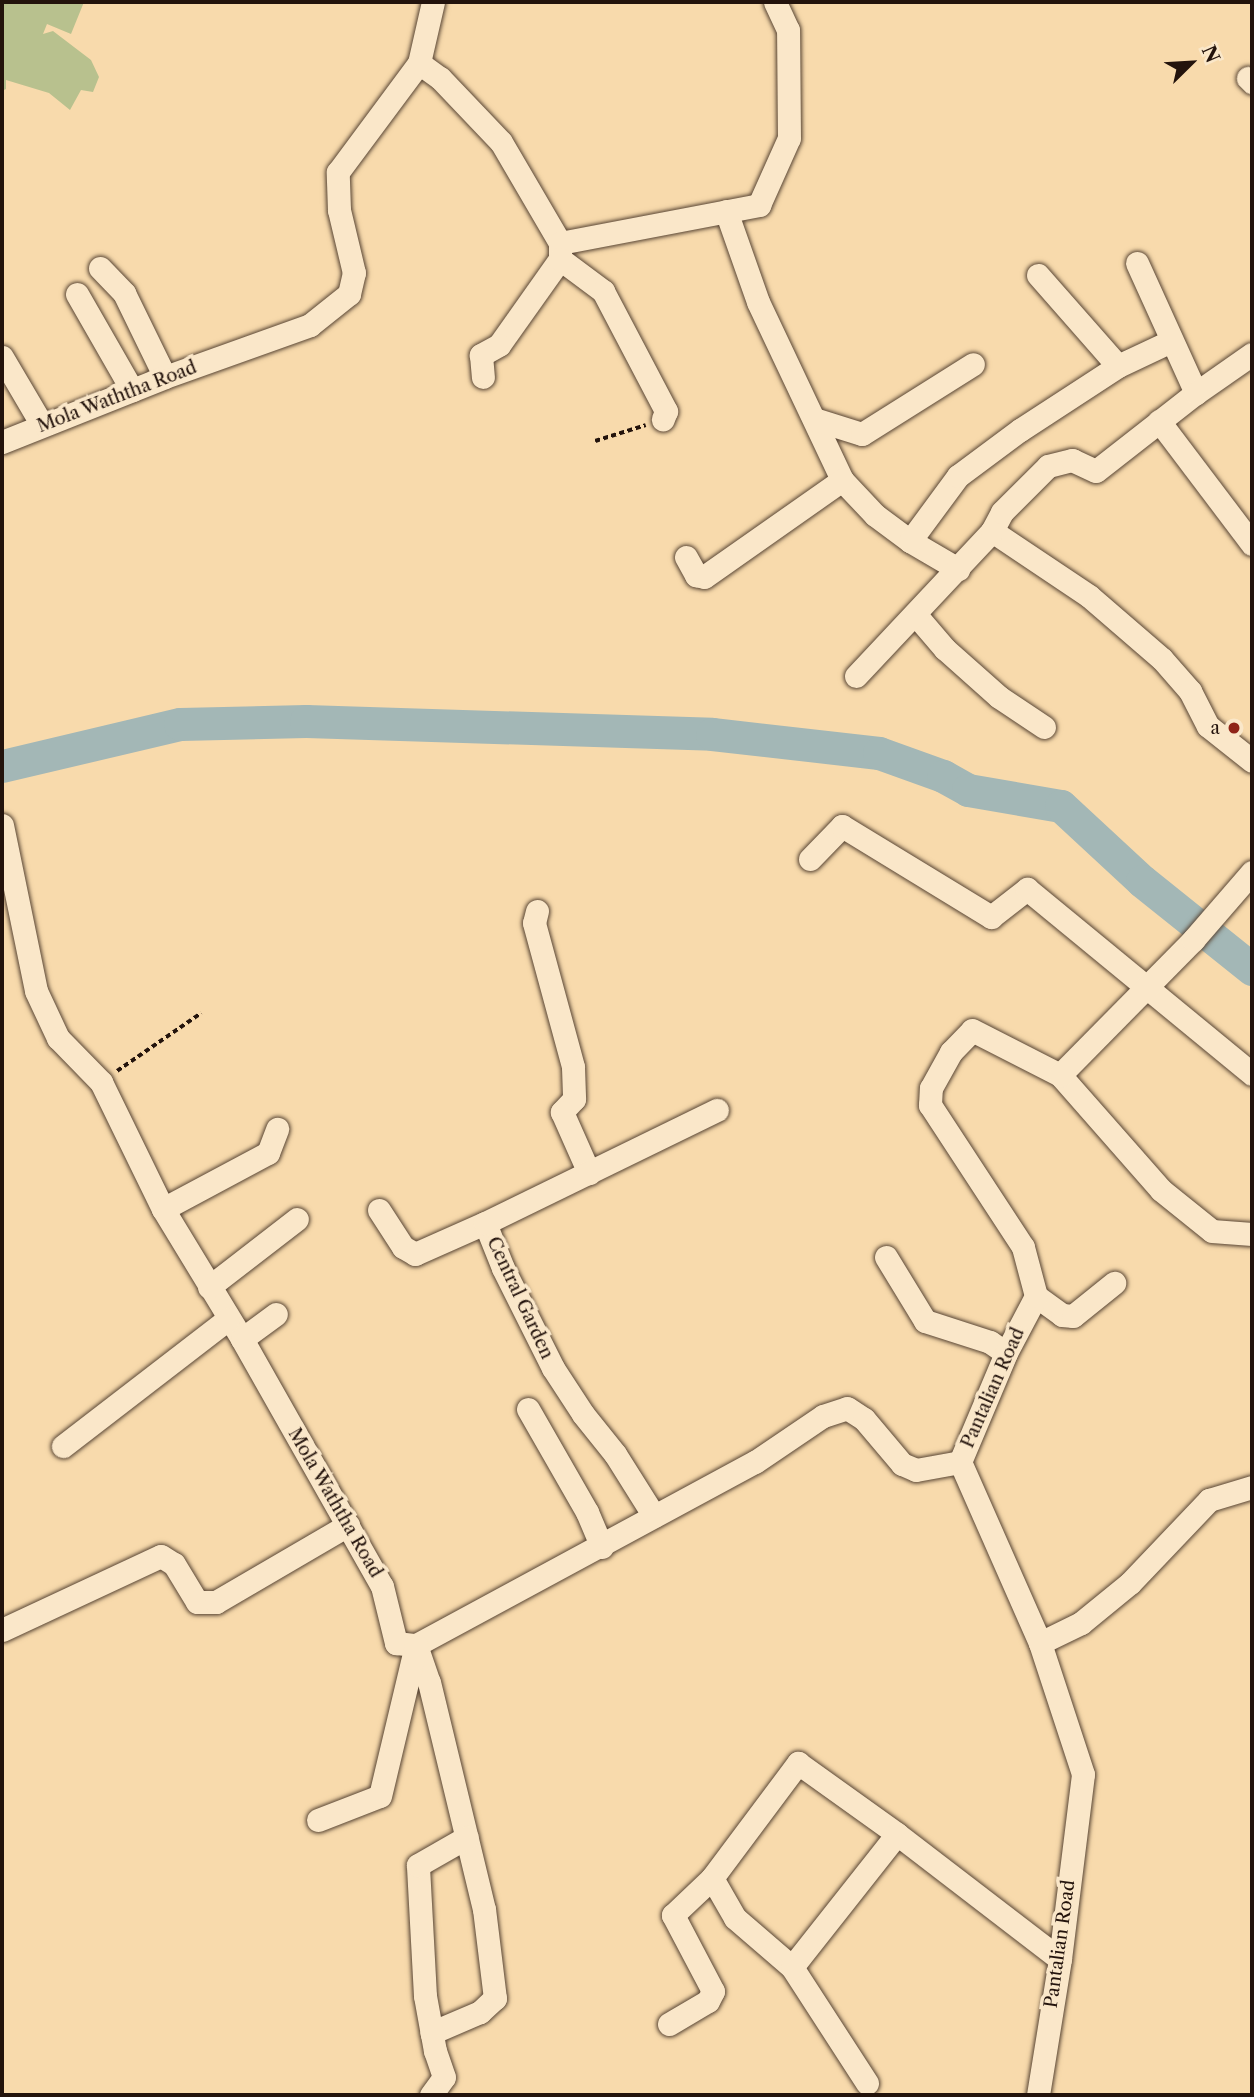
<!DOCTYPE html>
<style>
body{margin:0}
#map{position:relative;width:1254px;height:2097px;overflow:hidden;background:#f8daac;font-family:"Libre Caslon Text",serif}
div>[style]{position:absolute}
.green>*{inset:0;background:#b8c18e}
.river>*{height:33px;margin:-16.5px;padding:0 16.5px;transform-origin:16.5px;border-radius:16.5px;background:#a3b7b6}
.path>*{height:3.5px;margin-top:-1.75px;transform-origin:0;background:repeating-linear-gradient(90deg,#23130c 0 5px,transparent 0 8.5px)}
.roads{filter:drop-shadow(0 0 2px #584534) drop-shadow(0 0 2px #584534)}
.minor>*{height:23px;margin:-11.5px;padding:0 11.5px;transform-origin:11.5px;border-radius:11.5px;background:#fae7c9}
.dots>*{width:19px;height:19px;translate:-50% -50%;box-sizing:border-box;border:4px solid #fae7c9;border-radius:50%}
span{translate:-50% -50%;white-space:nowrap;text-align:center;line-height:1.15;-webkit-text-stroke:7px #fae7c9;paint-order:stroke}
.street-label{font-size:18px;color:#23130c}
.poi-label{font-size:18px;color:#23130c}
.right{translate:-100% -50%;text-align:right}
.frame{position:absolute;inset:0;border:4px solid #23130c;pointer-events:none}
.north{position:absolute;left:1156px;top:28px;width:70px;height:70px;-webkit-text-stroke:5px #fae7c9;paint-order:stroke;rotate:66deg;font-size:19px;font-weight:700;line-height:28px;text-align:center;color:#23130c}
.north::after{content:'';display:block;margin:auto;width:24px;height:32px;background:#23130c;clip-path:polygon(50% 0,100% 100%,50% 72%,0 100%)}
</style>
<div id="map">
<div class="green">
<div style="clip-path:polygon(2px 2px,84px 2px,71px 34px,47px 24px,43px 34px,53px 31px,91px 60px,99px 77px,93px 92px,81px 90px,70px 110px,49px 93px,6px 80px,6px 89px,2px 91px)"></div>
</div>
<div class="river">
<div style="left:2px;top:766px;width:183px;rotate:-13.3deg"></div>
<div style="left:180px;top:724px;width:126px;rotate:-1.4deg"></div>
<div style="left:306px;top:721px;width:406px;rotate:1.8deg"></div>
<div style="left:712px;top:734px;width:168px;rotate:6.5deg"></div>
<div style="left:879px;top:753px;width:68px;rotate:19.8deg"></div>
<div style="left:943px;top:776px;width:29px;rotate:29deg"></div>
<div style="left:968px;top:790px;width:94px;rotate:9.8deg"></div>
<div style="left:1061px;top:806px;width:110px;rotate:42.8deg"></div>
<div style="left:1142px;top:881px;width:141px;rotate:38.7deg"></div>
</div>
<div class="path">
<div style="left:595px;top:441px;width:53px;rotate:-17.4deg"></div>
<div style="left:117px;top:1071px;width:102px;rotate:-34.6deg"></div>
</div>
<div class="roads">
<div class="minor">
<div style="left:419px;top:63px;width:26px;rotate:36deg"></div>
<div style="left:440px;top:78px;width:88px;rotate:46.4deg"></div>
<div style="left:501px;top:142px;width:117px;rotate:59.7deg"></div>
<div style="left:560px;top:243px;width:16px;rotate:90deg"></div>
<div style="left:560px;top:259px;width:105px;rotate:125.3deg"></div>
<div style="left:499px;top:345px;width:21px;rotate:151deg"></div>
<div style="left:481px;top:355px;width:22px;rotate:85deg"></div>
<div style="left:1248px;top:78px;width:6px;rotate:45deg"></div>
<div style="left:726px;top:211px;width:96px;rotate:70.6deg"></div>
<div style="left:758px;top:302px;width:197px;rotate:64.7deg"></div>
<div style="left:842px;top:480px;width:48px;rotate:46.7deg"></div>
<div style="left:875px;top:515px;width:44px;rotate:36.6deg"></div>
<div style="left:910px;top:541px;width:56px;rotate:30.3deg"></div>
<div style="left:560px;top:243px;width:203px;rotate:-10.8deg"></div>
<div style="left:759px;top:205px;width:73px;rotate:-65.9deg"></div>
<div style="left:789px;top:138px;width:108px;rotate:-90.5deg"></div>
<div style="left:788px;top:30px;width:31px;rotate:-115deg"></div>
<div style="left:560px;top:259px;width:54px;rotate:36.7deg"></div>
<div style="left:603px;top:291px;width:136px;rotate:62.3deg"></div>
<div style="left:666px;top:411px;width:9px;rotate:111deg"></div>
<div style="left:1137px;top:263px;width:143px;rotate:65.6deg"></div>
<div style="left:100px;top:268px;width:35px;rotate:46deg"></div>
<div style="left:124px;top:293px;width:93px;rotate:64deg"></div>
<div style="left:1038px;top:275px;width:121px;rotate:48.7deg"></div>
<div style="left:77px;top:294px;width:111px;rotate:60.2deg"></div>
<div style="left:2px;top:357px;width:79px;rotate:59.5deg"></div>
<div style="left:814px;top:419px;width:50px;rotate:17.4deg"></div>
<div style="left:862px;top:434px;width:131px;rotate:-32.2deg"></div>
<div style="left:1159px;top:421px;width:154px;rotate:52.9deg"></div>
<div style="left:2px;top:442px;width:175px;rotate:-21.7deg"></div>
<div style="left:165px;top:377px;width:154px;rotate:-19.7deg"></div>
<div style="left:310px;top:325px;width:50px;rotate:-38.5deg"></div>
<div style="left:349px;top:294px;width:22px;rotate:-77deg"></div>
<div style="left:354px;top:273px;width:65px;rotate:-103.4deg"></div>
<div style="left:339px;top:210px;width:38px;rotate:-92deg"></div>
<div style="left:338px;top:172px;width:136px;rotate:-53.4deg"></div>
<div style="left:419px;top:63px;width:63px;rotate:-77.1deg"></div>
<div style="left:992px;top:531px;width:117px;rotate:33.8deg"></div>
<div style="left:1089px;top:596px;width:96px;rotate:40.8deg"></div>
<div style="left:1162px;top:659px;width:43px;rotate:48.8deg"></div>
<div style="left:1190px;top:691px;width:39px;rotate:63deg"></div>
<div style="left:1208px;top:726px;width:56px;rotate:38.5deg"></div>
<div style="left:910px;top:541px;width:81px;rotate:-53.6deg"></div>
<div style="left:958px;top:476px;width:77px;rotate:-36.6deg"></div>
<div style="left:1020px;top:430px;width:117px;rotate:-33.1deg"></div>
<div style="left:1118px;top:366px;width:59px;rotate:-25.3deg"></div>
<div style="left:686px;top:557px;width:21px;rotate:61deg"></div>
<div style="left:696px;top:575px;width:8px;rotate:14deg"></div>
<div style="left:704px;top:577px;width:169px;rotate:-35.1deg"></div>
<div style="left:915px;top:614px;width:46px;rotate:49.4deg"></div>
<div style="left:945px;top:649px;width:72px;rotate:41.6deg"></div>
<div style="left:999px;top:697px;width:54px;rotate:33.7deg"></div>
<div style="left:856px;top:676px;width:199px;rotate:-46.8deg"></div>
<div style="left:992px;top:531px;width:21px;rotate:-62deg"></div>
<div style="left:1002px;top:512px;width:65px;rotate:-45deg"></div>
<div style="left:1048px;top:466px;width:25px;rotate:-14deg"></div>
<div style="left:1072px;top:460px;width:26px;rotate:25deg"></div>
<div style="left:1096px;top:471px;width:127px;rotate:-38deg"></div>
<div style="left:1196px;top:393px;width:68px;rotate:-34.9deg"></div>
<div style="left:2px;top:825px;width:169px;rotate:78.4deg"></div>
<div style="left:36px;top:991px;width:52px;rotate:64.9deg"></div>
<div style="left:58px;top:1038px;width:62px;rotate:45.7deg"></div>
<div style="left:101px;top:1082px;width:141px;rotate:64deg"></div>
<div style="left:163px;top:1209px;width:152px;rotate:58.7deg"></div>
<div style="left:242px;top:1339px;width:284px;rotate:60.5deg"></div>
<div style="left:382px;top:1586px;width:59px;rotate:76.2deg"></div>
<div style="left:396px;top:1643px;width:20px;rotate:6deg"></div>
<div style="left:416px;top:1645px;width:385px;rotate:-28.4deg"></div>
<div style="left:755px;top:1462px;width:82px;rotate:-34.1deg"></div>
<div style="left:823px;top:1416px;width:25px;rotate:-18deg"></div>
<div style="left:847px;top:1408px;width:20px;rotate:33deg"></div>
<div style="left:864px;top:1419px;width:59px;rotate:49.8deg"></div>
<div style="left:902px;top:1464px;width:15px;rotate:23deg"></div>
<div style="left:916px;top:1470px;width:45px;rotate:-10.3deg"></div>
<div style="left:810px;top:859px;width:46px;rotate:-45.9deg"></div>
<div style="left:842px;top:826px;width:175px;rotate:31.4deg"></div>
<div style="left:991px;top:917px;width:46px;rotate:-37.9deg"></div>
<div style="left:1027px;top:889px;width:291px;rotate:39.4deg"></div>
<div style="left:537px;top:911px;width:12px;rotate:104deg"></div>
<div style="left:534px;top:923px;width:149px;rotate:74.8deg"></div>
<div style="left:573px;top:1067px;width:32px;rotate:88deg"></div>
<div style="left:574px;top:1099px;width:18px;rotate:133deg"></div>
<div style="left:562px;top:1112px;width:67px;rotate:66.1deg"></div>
<div style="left:1060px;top:1075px;width:153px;rotate:48.7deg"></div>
<div style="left:1161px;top:1190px;width:65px;rotate:38.8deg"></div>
<div style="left:1212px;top:1231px;width:40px;rotate:4.3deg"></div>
<div style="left:163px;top:1209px;width:119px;rotate:-28.1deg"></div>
<div style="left:268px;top:1153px;width:26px;rotate:-69deg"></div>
<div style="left:379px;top:1210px;width:44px;rotate:57deg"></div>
<div style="left:403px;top:1247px;width:14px;rotate:30deg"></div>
<div style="left:415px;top:1254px;width:77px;rotate:-23.9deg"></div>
<div style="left:886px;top:1257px;width:75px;rotate:58.6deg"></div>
<div style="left:925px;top:1321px;width:68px;rotate:17.9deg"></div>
<div style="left:990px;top:1342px;width:19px;rotate:35deg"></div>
<div style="left:209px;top:1287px;width:111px;rotate:-37.7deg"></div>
<div style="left:1036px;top:1296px;width:32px;rotate:36deg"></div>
<div style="left:1062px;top:1315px;width:11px;rotate:5deg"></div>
<div style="left:1073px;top:1316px;width:53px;rotate:-38.8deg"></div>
<div style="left:242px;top:1339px;width:42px;rotate:-36.3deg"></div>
<div style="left:528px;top:1409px;width:119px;rotate:60.2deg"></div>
<div style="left:587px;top:1512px;width:38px;rotate:67deg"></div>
<div style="left:63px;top:1446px;width:208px;rotate:-37.6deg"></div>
<div style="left:654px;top:1516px;width:73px;rotate:-122.2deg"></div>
<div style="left:615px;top:1454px;width:51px;rotate:-128.7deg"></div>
<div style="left:583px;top:1414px;width:55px;rotate:-123.1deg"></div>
<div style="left:553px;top:1368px;width:112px;rotate:-116.6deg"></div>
<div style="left:503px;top:1268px;width:48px;rotate:-111.8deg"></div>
<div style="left:485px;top:1223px;width:258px;rotate:-26deg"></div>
<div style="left:2px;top:1630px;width:175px;rotate:-25deg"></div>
<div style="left:161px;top:1556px;width:15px;rotate:32deg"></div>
<div style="left:174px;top:1564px;width:44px;rotate:58.8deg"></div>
<div style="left:197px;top:1602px;width:19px"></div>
<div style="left:216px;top:1602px;width:153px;rotate:-30.3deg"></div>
<div style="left:1040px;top:1643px;width:46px;rotate:-26deg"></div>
<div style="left:1081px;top:1623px;width:63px;rotate:-39.2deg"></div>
<div style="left:1130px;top:1583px;width:115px;rotate:-46.4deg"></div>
<div style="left:1209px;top:1500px;width:45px;rotate:-16.8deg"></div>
<div style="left:416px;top:1645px;width:39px;rotate:71deg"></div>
<div style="left:429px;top:1682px;width:234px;rotate:76.4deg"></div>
<div style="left:484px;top:1909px;width:90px;rotate:83deg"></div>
<div style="left:495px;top:1998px;width:21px;rotate:137deg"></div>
<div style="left:480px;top:2012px;width:53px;rotate:156.8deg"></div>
<div style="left:318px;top:1820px;width:66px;rotate:-21.2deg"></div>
<div style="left:380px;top:1796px;width:155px;rotate:-76.6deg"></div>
<div style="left:712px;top:1878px;width:46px;rotate:60.1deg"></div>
<div style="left:735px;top:1918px;width:75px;rotate:40.7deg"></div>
<div style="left:669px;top:2024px;width:45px;rotate:-30.5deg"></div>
<div style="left:708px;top:2001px;width:11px;rotate:-63deg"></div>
<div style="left:713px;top:1991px;width:86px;rotate:-117.8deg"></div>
<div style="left:673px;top:1915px;width:54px;rotate:-43.5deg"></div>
<div style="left:712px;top:1878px;width:144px;rotate:-53.2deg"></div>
<div style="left:798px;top:1763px;width:122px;rotate:35.6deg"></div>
<div style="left:897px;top:1834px;width:205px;rotate:37.5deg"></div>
<div style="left:867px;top:2083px;width:138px;rotate:-122.9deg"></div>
<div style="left:792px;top:1967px;width:169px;rotate:-51.7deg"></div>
<div style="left:431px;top:2095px;width:22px;rotate:-54deg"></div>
<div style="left:444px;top:2077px;width:28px;rotate:-109deg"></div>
<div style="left:435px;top:2051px;width:56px;rotate:-100.3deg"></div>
<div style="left:425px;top:1996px;width:131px;rotate:-93.1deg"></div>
<div style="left:418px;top:1865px;width:56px;rotate:-29.7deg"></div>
<div style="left:1038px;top:2095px;width:138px;rotate:-80.8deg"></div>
<div style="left:1060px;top:1959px;width:186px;rotate:-82.9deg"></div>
<div style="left:1083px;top:1774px;width:138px;rotate:-108.2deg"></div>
<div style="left:1040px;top:1643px;width:198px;rotate:-113.8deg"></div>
<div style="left:960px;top:1462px;width:118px;rotate:-67.1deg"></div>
<div style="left:1006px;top:1353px;width:64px;rotate:-62.2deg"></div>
<div style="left:1036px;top:1296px;width:51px;rotate:-104.9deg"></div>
<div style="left:1023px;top:1247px;width:170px;rotate:-123.2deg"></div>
<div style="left:930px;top:1105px;width:17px;rotate:-87deg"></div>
<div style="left:931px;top:1088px;width:41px;rotate:-60.9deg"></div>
<div style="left:951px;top:1052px;width:30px;rotate:-46deg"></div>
<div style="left:972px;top:1030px;width:99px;rotate:27.1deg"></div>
<div style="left:1060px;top:1075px;width:190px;rotate:-45.4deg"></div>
<div style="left:1193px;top:940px;width:90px;rotate:-49.1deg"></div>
</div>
</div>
<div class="dots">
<div style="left:1234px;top:728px;background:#8f2418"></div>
</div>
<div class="street-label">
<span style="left:117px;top:397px;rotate:-21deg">Mola Waththa Road</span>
<span style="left:520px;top:1298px;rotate:65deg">Central Garden</span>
<span style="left:993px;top:1388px;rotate:-66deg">Pantalian Road</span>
<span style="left:335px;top:1503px;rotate:60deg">Mola Waththa Road</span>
<span style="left:1060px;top:1944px;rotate:-82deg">Pantalian Road</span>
</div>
<div class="poi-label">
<span class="right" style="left:1220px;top:728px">a</span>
</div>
<div class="frame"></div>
<div class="north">N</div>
</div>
